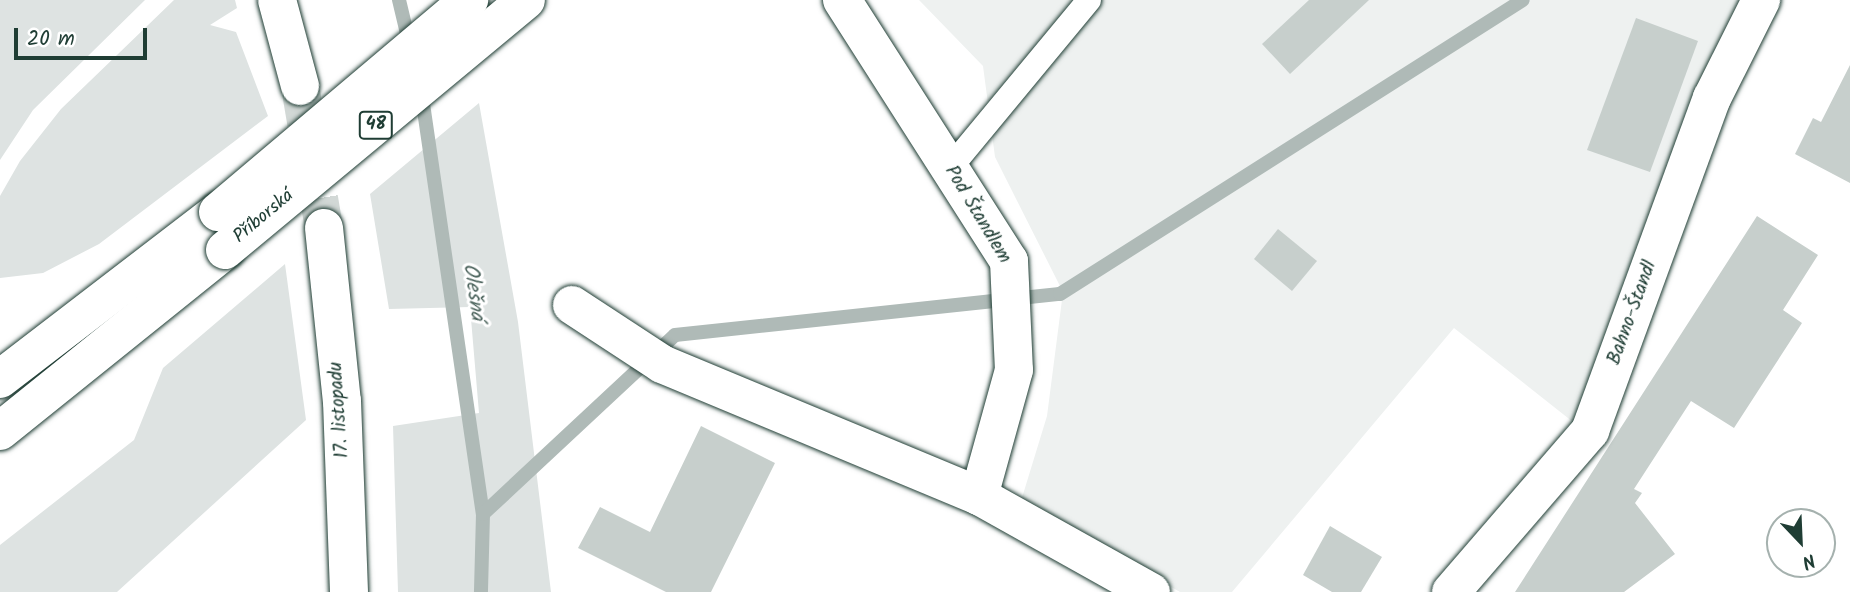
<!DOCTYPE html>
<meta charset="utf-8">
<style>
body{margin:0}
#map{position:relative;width:1850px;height:592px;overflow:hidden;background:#fff;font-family:Kalam,sans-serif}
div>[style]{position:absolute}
.built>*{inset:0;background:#eef1f0}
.green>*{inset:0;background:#dee3e2}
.stream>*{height:14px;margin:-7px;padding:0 7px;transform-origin:7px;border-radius:7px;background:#afbab7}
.building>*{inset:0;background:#c7cfcc}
.secondary-tunnel>*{height:38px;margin-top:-19px;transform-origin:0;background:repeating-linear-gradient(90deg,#d2d8d6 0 38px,transparent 0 57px)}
.roads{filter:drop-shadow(0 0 2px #1f3d34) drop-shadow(0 0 2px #1f3d34)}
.lane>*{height:24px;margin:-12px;padding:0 12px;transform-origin:12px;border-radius:12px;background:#fff}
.street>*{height:38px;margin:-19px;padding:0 19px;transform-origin:19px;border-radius:19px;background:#fff}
.secondary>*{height:38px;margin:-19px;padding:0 19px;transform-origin:19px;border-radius:19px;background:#fff}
.primary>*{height:38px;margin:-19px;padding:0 19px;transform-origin:19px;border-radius:19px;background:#fff}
.bridges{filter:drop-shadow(0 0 2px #1f3d34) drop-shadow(0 0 2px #1f3d34)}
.primary-bridge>*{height:38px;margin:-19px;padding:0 19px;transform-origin:19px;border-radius:19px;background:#fff}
span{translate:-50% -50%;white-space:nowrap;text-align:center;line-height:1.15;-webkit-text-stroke:6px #fff;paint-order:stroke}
.shield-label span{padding:2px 5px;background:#fff;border:2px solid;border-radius:5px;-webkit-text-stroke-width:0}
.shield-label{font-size:18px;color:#1f3d34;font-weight:700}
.street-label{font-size:19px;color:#1f3d34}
.water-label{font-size:21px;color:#4a625b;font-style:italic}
.north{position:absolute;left:1766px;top:508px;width:70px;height:70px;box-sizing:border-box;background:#fff;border:2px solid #a5b1ae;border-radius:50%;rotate:157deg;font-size:19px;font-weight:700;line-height:28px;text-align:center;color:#1f3d34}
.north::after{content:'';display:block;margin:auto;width:24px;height:32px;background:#1f3d34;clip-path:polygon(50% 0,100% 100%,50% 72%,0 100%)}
.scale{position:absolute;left:14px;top:28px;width:133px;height:32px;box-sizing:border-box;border:4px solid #1f3d34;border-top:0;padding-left:9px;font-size:21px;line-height:24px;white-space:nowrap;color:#1f3d34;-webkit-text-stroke:5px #fff;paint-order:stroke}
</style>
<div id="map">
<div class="built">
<div style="clip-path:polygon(919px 0,1741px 0,1573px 422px,1454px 328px,1232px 592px,1180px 592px,1021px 501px,1047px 416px,1063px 292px,995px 157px,983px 66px)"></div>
</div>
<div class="green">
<div style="clip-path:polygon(0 0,145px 0,33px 110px,0 160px)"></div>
<div style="clip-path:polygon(174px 0,235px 0,237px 8px,210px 25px,236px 32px,268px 116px,99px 244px,43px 273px,0 278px,0 196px,20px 161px,61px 109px)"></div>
<div style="clip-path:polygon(479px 103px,518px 322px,551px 592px,398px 592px,393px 426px,479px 413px,470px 307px,389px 309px,370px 194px)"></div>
<div style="clip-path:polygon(285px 264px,306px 420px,117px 592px,0 592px,0 545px,134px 440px,163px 368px)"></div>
</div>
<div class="stream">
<div style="left:399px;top:0;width:47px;rotate:76.6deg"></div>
<div style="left:421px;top:90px;width:429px;rotate:81.7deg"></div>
<div style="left:483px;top:514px;width:78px;rotate:91.5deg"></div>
<div style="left:483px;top:514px;width:262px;rotate:-43deg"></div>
<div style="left:675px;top:335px;width:387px;rotate:-6.1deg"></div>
<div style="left:1060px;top:294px;width:548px;rotate:-32.42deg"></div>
</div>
<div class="building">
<div style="clip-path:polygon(1309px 0,1369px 0,1290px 74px,1262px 44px)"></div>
<div style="clip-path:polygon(1636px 18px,1698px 41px,1650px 172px,1587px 150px)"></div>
<div style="clip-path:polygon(1850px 65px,1850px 183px,1795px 154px,1813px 118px,1821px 122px)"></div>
<div style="clip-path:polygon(1757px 216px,1818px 255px,1783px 310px,1802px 323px,1734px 428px,1691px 401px,1634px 489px,1642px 493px,1635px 503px,1675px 554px,1624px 592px,1515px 592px)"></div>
<div style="clip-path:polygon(1278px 229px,1317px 261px,1292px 291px,1254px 259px)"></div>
<div style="clip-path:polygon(701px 426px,775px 463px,711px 592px,666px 592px,578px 548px,600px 507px,650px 532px)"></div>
<div style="clip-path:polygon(1330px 526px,1382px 557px,1361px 592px,1332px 592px,1303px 575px)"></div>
</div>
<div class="secondary-tunnel">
<div style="left:300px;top:86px;width:144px;rotate:80.4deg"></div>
</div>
<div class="roads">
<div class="lane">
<div style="left:950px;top:168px;width:218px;rotate:-50.4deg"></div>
</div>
<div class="street">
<div style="left:842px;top:0;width:310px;rotate:57.4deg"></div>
<div style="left:1009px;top:261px;width:109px;rotate:87.4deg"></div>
<div style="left:1014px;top:370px;width:131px;rotate:105.5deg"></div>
<div style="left:572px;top:305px;width:108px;rotate:33.2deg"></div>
<div style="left:662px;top:364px;width:343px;rotate:22.6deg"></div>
<div style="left:979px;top:496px;width:197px;rotate:29.2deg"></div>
<div style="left:1451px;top:592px;width:213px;rotate:-49.2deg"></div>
<div style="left:1590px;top:431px;width:355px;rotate:-69.9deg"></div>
<div style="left:1712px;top:98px;width:110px;rotate:-63.4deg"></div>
</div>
<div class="secondary">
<div style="left:277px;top:0;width:89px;rotate:75deg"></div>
<div style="left:324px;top:228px;width:174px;rotate:84.1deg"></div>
<div style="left:342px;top:401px;width:191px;rotate:87.9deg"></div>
</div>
<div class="primary">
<div style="left:0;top:379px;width:275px;rotate:-37.5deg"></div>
<div style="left:0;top:431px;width:289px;rotate:-38.8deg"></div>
</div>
</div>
<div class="bridges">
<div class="primary-bridge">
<div style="left:218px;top:212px;width:329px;rotate:-40.2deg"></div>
<div style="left:225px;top:250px;width:391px;rotate:-39.7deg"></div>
</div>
</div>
<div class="shield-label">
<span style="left:376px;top:125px">48</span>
</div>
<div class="street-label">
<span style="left:977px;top:215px;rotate:59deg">Pod Štandlem</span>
<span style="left:264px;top:217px;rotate:-40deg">Příborská</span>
<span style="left:1633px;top:313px;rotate:-70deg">Bahno-Štandl</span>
<span style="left:340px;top:410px;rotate:-94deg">17. listopadu</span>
</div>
<div class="water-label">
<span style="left:473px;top:292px;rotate:82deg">Olešná</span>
</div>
<div class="north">N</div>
<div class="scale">20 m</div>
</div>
